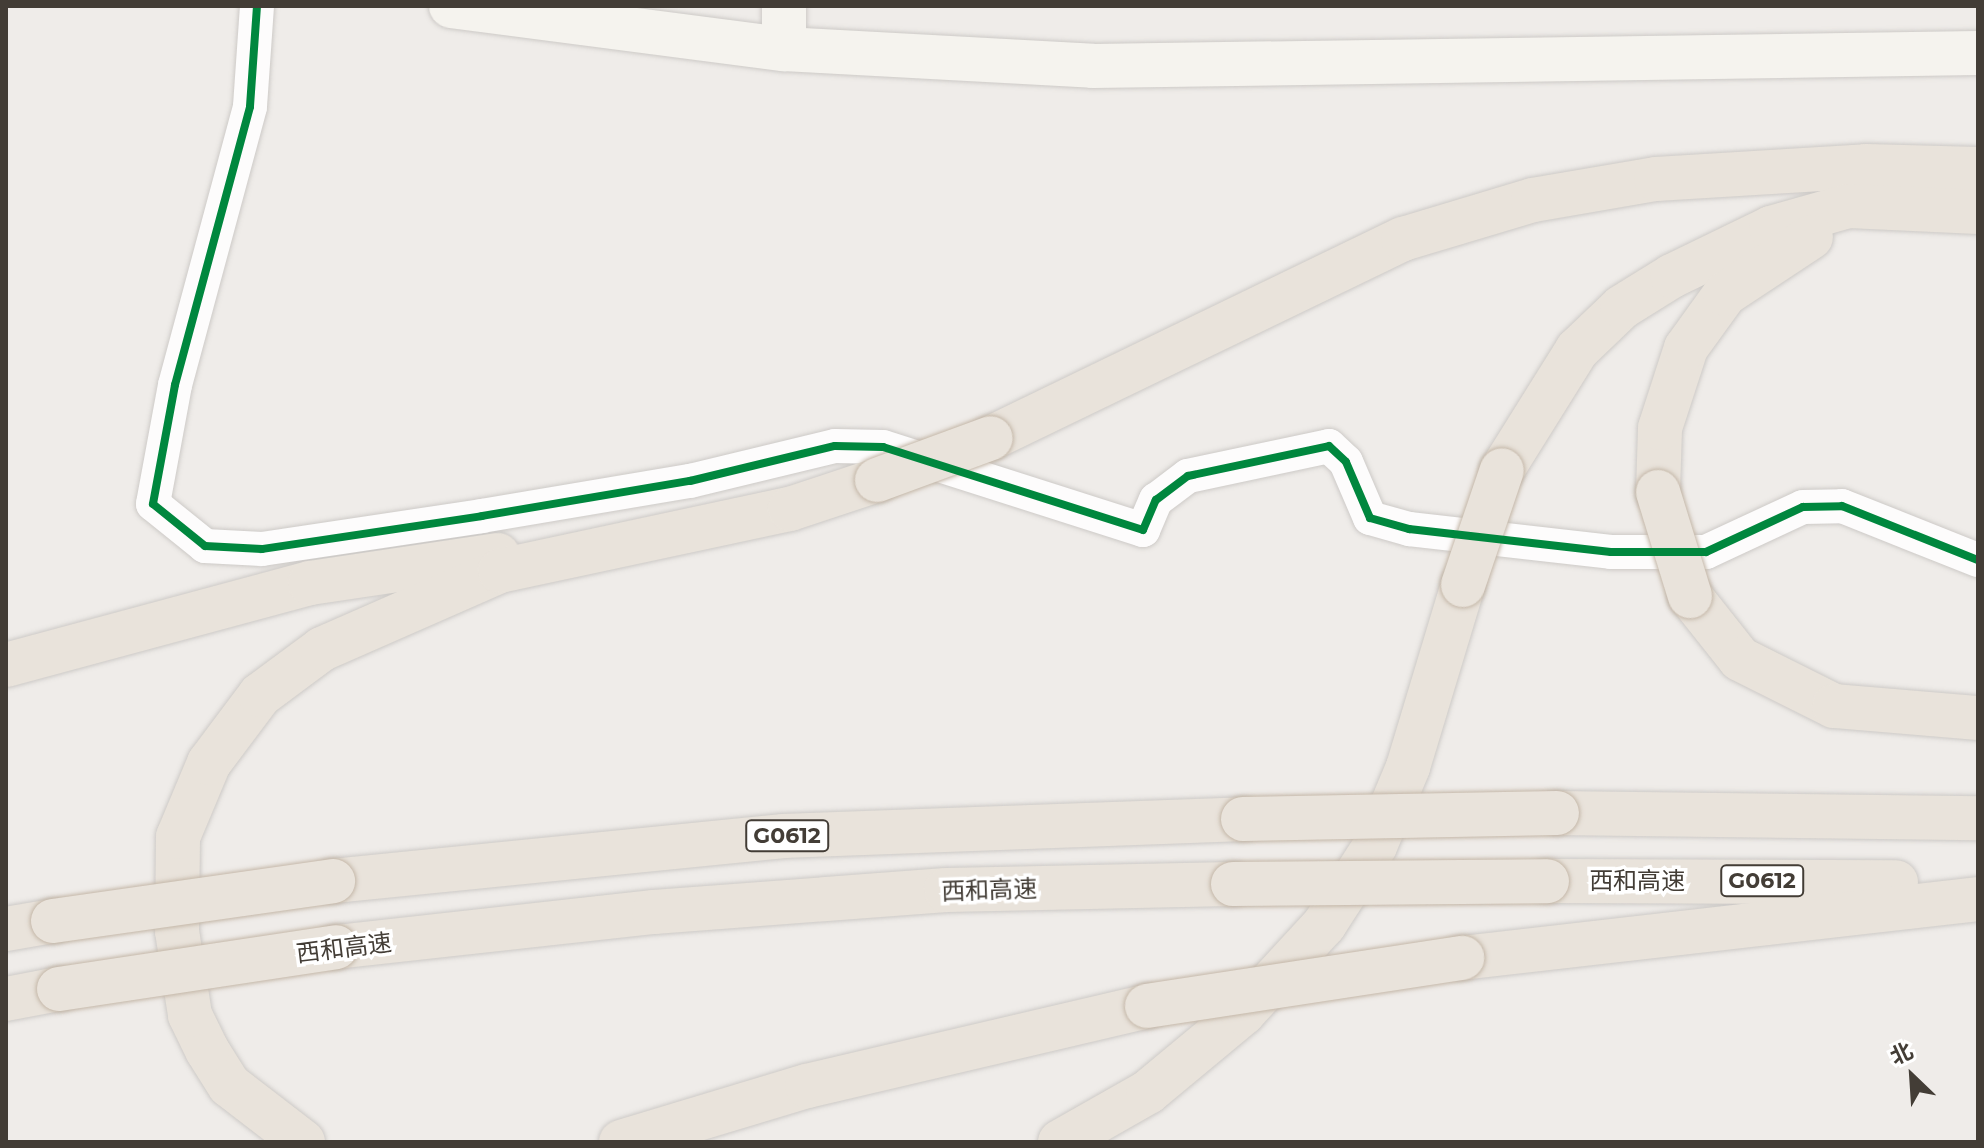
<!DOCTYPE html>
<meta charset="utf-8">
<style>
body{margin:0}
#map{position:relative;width:1984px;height:1148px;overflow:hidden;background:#efece9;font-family:Montserrat,"Noto Sans SC",sans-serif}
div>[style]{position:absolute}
.roads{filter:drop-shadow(0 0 2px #cdcac7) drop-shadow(0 0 2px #cdcac7)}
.street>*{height:34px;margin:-17px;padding:0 17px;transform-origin:17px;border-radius:17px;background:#fdfcfc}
.secondary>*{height:44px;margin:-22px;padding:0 22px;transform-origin:22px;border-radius:22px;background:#f5f3ee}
.highway>*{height:44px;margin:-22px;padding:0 22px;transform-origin:22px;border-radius:22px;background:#e9e3db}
.bridges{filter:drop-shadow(0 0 2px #c4b7a8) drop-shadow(0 0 2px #c4b7a8)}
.highway-bridge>*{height:44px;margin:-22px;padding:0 22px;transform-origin:22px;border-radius:22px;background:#e9e3db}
.cycleway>*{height:8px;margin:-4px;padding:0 4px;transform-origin:4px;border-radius:4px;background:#00873e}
span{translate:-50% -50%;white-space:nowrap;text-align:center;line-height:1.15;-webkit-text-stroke:7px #fff;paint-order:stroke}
.shield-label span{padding:2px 6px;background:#fff;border:2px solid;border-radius:6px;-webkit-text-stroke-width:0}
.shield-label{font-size:22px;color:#433d36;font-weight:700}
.street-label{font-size:24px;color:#433d36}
.frame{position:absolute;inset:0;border:8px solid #433d36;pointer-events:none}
.north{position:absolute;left:1872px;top:1036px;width:80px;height:80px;-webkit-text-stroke:6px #fff;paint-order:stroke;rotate:335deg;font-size:22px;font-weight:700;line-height:32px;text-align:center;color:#433d36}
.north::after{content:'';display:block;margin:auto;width:28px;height:36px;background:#433d36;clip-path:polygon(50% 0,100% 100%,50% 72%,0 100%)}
</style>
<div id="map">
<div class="roads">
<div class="street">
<div style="left:257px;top:6px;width:101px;rotate:94deg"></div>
<div style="left:250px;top:107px;width:288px;rotate:105.1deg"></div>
<div style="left:175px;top:385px;width:121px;rotate:100.5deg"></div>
<div style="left:153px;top:504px;width:67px;rotate:38.9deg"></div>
<div style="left:205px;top:546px;width:57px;rotate:3deg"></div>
<div style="left:262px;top:549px;width:222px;rotate:-8.5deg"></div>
<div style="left:482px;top:516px;width:211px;rotate:-9.6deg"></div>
<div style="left:690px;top:481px;width:149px;rotate:-13.6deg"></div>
<div style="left:835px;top:446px;width:48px;rotate:1.2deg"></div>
<div style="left:883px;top:447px;width:273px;rotate:17.7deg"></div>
<div style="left:1143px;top:530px;width:33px;rotate:-67deg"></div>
<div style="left:1156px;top:500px;width:40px;rotate:-37deg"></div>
<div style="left:1188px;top:476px;width:144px;rotate:-12deg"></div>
<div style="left:1329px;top:446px;width:23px;rotate:43deg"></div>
<div style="left:1346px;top:462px;width:61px;rotate:66.8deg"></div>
<div style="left:1370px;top:518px;width:41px;rotate:15.8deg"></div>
<div style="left:1409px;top:529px;width:203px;rotate:6.5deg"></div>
<div style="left:1611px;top:552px;width:95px"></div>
<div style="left:1706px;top:552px;width:107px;rotate:-24.9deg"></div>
<div style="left:1803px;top:507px;width:39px;rotate:-1deg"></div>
<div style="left:1842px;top:506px;width:146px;rotate:21.7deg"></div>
</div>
<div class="secondary">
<div style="left:451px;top:6px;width:336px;rotate:7.4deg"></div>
<div style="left:784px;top:49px;width:309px;rotate:3.1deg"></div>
<div style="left:1093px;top:66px;width:885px;rotate:-0.84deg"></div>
<div style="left:784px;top:49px;width:43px;rotate:-90deg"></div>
</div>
<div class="highway">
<div style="left:991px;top:438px;width:458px;rotate:-25.8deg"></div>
<div style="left:1403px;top:239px;width:136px;rotate:-16.7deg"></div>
<div style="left:1533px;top:200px;width:125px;rotate:-9.7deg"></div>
<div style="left:1656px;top:179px;width:210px;rotate:-3.5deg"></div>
<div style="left:1866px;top:166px;width:112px;rotate:1.5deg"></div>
<div style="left:1502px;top:470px;width:142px;rotate:-58deg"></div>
<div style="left:1577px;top:350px;width:62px;rotate:-43.7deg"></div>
<div style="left:1622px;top:307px;width:59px;rotate:-31.8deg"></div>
<div style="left:1672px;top:276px;width:110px;rotate:-25.9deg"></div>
<div style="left:1771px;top:228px;width:81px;rotate:-15.8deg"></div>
<div style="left:1849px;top:206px;width:129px;rotate:2.7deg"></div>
<div style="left:1658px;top:492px;width:64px;rotate:-88.2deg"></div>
<div style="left:1660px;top:428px;width:84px;rotate:-72deg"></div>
<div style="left:1686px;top:348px;width:67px;rotate:-54.2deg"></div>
<div style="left:1725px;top:294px;width:103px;rotate:-33.5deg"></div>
<div style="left:1690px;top:596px;width:80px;rotate:51.6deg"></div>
<div style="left:1740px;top:659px;width:105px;rotate:26.6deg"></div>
<div style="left:1834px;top:706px;width:144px;rotate:4.8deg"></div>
<div style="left:6px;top:665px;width:315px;rotate:-15.1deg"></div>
<div style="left:310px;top:583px;width:190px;rotate:-8.5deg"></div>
<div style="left:1557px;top:813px;width:421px;rotate:0.7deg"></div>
<div style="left:333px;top:881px;width:453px;rotate:-5.7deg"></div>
<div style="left:784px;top:836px;width:459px;rotate:-2.1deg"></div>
<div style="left:1547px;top:881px;width:349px;rotate:0.2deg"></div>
<div style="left:6px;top:929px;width:48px;rotate:-9.7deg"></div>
<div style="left:336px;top:947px;width:320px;rotate:-6.3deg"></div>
<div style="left:654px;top:912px;width:293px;rotate:-4.3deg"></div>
<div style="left:946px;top:890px;width:287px;rotate:-1.2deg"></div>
<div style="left:1462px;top:958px;width:519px;rotate:-6.52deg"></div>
<div style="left:6px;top:999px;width:54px;rotate:-10.7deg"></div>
<div style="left:303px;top:1142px;width:93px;rotate:-142.4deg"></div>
<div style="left:229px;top:1085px;width:41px;rotate:-122.2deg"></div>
<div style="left:207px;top:1050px;width:39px;rotate:-116deg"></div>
<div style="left:190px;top:1015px;width:85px;rotate:-98.8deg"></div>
<div style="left:177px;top:931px;width:94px;rotate:-89.4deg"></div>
<div style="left:178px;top:837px;width:80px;rotate:-67.3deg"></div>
<div style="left:209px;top:763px;width:85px;rotate:-53.1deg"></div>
<div style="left:260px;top:695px;width:77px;rotate:-36.6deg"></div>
<div style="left:322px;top:649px;width:194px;rotate:-23.7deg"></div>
<div style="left:500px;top:571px;width:297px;rotate:-12.1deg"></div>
<div style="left:790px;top:509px;width:92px;rotate:-18.4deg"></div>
<div style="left:621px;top:1142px;width:194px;rotate:-16.8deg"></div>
<div style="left:807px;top:1086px;width:349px;rotate:-13.2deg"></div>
<div style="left:1060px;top:1142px;width:101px;rotate:-29.6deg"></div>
<div style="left:1148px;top:1092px;width:124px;rotate:-39.7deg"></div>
<div style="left:1243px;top:1013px;width:120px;rotate:-47.4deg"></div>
<div style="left:1324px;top:925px;width:94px;rotate:-57.2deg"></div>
<div style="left:1375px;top:846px;width:86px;rotate:-67.3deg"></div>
<div style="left:1408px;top:767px;width:190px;rotate:-73.2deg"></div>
</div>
</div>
<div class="bridges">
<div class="highway-bridge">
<div style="left:877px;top:480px;width:121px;rotate:-20.2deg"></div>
<div style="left:1658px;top:492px;width:109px;rotate:72.9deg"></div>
<div style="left:1463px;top:585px;width:121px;rotate:-71.3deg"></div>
<div style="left:1243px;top:819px;width:314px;rotate:-1.1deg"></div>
<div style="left:1233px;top:884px;width:314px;rotate:-0.5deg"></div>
<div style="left:53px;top:921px;width:283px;rotate:-8.1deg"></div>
<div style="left:59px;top:989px;width:280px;rotate:-8.6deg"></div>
<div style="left:1147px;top:1006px;width:319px;rotate:-8.7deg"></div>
</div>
</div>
<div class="cycleway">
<div style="left:257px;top:6px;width:101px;rotate:94deg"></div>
<div style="left:250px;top:107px;width:288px;rotate:105.1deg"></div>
<div style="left:175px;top:385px;width:121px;rotate:100.5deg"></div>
<div style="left:153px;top:504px;width:67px;rotate:38.9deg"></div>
<div style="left:205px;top:546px;width:57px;rotate:3deg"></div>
<div style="left:262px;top:549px;width:222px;rotate:-8.5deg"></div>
<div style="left:482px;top:516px;width:211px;rotate:-9.6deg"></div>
<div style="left:690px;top:481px;width:149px;rotate:-13.6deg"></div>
<div style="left:835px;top:446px;width:48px;rotate:1.2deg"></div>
<div style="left:883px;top:447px;width:273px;rotate:17.7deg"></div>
<div style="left:1143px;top:530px;width:33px;rotate:-67deg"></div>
<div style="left:1156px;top:500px;width:40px;rotate:-37deg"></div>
<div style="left:1188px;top:476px;width:144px;rotate:-12deg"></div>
<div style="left:1329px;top:446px;width:23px;rotate:43deg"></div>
<div style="left:1346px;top:462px;width:61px;rotate:66.8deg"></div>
<div style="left:1370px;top:518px;width:41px;rotate:15.8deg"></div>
<div style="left:1409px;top:529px;width:203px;rotate:6.5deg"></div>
<div style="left:1611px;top:552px;width:95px"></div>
<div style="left:1706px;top:552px;width:107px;rotate:-24.9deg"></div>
<div style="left:1803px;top:507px;width:39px;rotate:-1deg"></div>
<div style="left:1842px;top:506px;width:146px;rotate:21.7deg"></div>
</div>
<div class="shield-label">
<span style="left:787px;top:836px">G0612</span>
<span style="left:1762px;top:881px">G0612</span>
</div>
<div class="street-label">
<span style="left:1637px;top:881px">西和高速</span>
<span style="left:989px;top:890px;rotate:-2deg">西和高速</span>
<span style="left:344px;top:948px;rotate:-7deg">西和高速</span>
</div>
<div class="frame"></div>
<div class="north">北</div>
</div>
